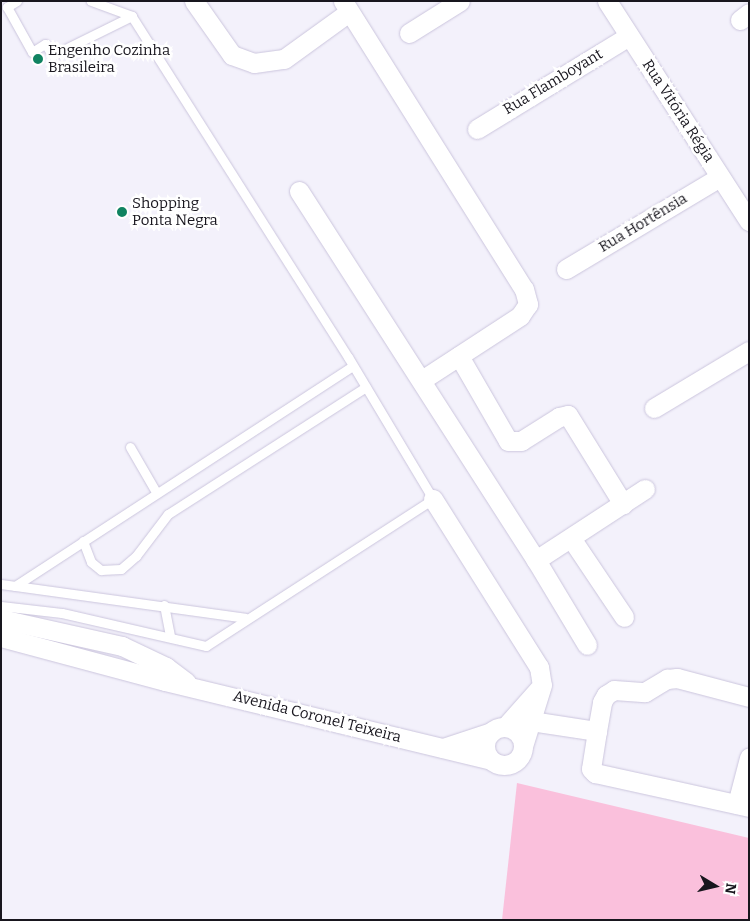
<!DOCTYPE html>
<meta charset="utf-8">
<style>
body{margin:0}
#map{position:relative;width:750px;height:921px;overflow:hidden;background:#f3f1fb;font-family:Bitter,serif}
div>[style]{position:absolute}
.green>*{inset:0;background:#fac0dc}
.roads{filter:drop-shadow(0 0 1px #cbc5dd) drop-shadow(0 0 1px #cbc5dd)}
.lane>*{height:9px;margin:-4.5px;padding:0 4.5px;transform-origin:4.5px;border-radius:4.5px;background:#fff}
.street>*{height:19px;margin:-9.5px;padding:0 9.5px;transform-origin:9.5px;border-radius:9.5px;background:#fff}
.street>.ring{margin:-9.5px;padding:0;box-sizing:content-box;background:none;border:19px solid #fff;border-radius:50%}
.dots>*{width:14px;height:14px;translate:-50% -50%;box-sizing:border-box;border:2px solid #fff;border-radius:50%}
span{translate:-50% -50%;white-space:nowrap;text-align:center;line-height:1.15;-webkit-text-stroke:5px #fff;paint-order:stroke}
.poi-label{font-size:15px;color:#18161e}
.left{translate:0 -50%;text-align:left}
.street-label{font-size:15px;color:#18161e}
.frame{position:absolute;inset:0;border:2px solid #18161e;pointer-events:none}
.north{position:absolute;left:690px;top:861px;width:50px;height:50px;-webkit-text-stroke:4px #fff;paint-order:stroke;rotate:99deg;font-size:14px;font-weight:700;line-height:20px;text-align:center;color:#18161e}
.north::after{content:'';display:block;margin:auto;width:18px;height:22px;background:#18161e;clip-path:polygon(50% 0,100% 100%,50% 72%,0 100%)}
</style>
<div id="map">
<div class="green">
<div style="clip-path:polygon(517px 783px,749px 838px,749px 920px,502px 920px)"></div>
</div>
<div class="roads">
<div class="lane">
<div style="left:17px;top:1px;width:12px;rotate:149deg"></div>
<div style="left:7px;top:7px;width:51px;rotate:60.9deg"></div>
<div style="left:32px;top:52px;width:15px;rotate:-32deg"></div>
<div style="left:45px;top:44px;width:14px;rotate:54deg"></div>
<div style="left:53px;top:55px;width:88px;rotate:-26.3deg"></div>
<div style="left:130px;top:447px;width:52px;rotate:60deg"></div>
<div style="left:83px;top:541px;width:22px;rotate:69deg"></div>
<div style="left:91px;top:562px;width:13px;rotate:39deg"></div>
<div style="left:101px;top:570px;width:20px;rotate:-3deg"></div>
<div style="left:121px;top:569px;width:20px;rotate:-41deg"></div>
<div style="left:136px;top:556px;width:53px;rotate:-52.7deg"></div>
<div style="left:168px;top:514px;width:235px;rotate:-32.7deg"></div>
<div style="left:1px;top:584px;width:246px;rotate:7.9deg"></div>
<div style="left:15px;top:586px;width:403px;rotate:-33.1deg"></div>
<div style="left:164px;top:605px;width:33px;rotate:79deg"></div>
<div style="left:1px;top:606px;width:61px;rotate:6.5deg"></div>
<div style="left:62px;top:613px;width:148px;rotate:12.9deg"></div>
<div style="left:206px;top:646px;width:270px;rotate:-32.9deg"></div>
<div style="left:433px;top:499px;width:165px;rotate:-120.9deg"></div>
<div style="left:348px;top:357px;width:404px;rotate:-122.4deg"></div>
<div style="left:132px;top:16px;width:44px;rotate:-159.9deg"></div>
</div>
<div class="street">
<div style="left:194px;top:1px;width:66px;rotate:54.9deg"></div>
<div style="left:232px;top:55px;width:23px;rotate:20deg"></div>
<div style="left:254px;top:63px;width:30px;rotate:-8deg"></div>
<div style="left:284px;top:59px;width:80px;rotate:-35.9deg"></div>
<div style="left:343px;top:1px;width:340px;rotate:57.9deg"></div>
<div style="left:524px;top:289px;width:16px;rotate:75deg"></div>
<div style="left:528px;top:304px;width:14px;rotate:124deg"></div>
<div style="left:520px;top:316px;width:117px;rotate:146.9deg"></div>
<div style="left:607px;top:1px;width:262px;rotate:57.2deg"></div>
<div style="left:740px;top:20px;width:11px;rotate:-38deg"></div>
<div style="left:409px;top:33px;width:60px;rotate:-32.1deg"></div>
<div style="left:477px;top:129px;width:178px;rotate:-31.5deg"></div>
<div style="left:299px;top:191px;width:439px;rotate:57.3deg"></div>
<div style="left:536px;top:560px;width:99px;rotate:59deg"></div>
<div style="left:566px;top:269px;width:179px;rotate:-30.9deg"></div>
<div style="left:459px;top:356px;width:98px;rotate:60deg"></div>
<div style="left:508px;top:441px;width:13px"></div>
<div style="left:521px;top:441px;width:45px;rotate:-32.3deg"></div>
<div style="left:559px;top:417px;width:9px;rotate:-13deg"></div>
<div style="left:568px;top:415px;width:105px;rotate:58.3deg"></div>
<div style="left:654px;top:408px;width:111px;rotate:-31deg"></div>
<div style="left:433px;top:499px;width:199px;rotate:57.8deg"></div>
<div style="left:539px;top:667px;width:18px;rotate:81deg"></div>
<div style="left:542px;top:685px;width:64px;rotate:107.3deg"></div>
<div style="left:571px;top:538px;width:95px;rotate:56.1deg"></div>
<div style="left:536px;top:560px;width:130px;rotate:-33.1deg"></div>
<div style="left:1px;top:619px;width:124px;rotate:12.6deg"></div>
<div style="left:122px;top:646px;width:49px;rotate:25.5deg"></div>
<div style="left:166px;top:667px;width:25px;rotate:37deg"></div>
<div style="left:1px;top:637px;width:170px;rotate:15deg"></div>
<div style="left:165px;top:681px;width:335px;rotate:13.6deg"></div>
<div style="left:531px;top:721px;width:67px;rotate:8.6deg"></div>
<div style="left:597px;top:731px;width:29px;rotate:-80deg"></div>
<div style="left:602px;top:702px;width:8px;rotate:-60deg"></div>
<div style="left:606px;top:695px;width:9px;rotate:-32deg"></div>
<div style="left:614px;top:690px;width:31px;rotate:4deg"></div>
<div style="left:645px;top:692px;width:26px;rotate:-31deg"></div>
<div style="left:667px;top:679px;width:10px;rotate:-6deg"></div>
<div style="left:677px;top:678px;width:74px;rotate:14.8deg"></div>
<div style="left:505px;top:727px;width:50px;rotate:-48.3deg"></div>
<div class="ring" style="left:485px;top:727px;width:19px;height:19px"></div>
<div style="left:597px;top:731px;width:38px;rotate:99deg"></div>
<div style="left:591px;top:769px;width:6px;rotate:45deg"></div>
<div style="left:595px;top:773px;width:158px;rotate:12.4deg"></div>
<div style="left:443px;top:748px;width:51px;rotate:-18.4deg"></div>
<div style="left:737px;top:804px;width:48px;rotate:-75.4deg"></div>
</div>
</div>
<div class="dots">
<div style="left:38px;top:59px;background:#108361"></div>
<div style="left:122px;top:212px;background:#108361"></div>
</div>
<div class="poi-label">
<span class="left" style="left:48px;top:59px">Engenho Cozinha<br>Brasileira</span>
<span class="left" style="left:132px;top:212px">Shopping<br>Ponta Negra</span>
</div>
<div class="street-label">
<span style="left:553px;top:82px;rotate:-31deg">Rua Flamboyant</span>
<span style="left:678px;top:111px;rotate:57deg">Rua Vitória Régia</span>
<span style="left:643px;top:223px;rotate:-31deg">Rua Hortênsia</span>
<span style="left:317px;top:717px;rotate:14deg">Avenida Coronel Teixeira</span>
</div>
<div class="frame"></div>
<div class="north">N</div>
</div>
